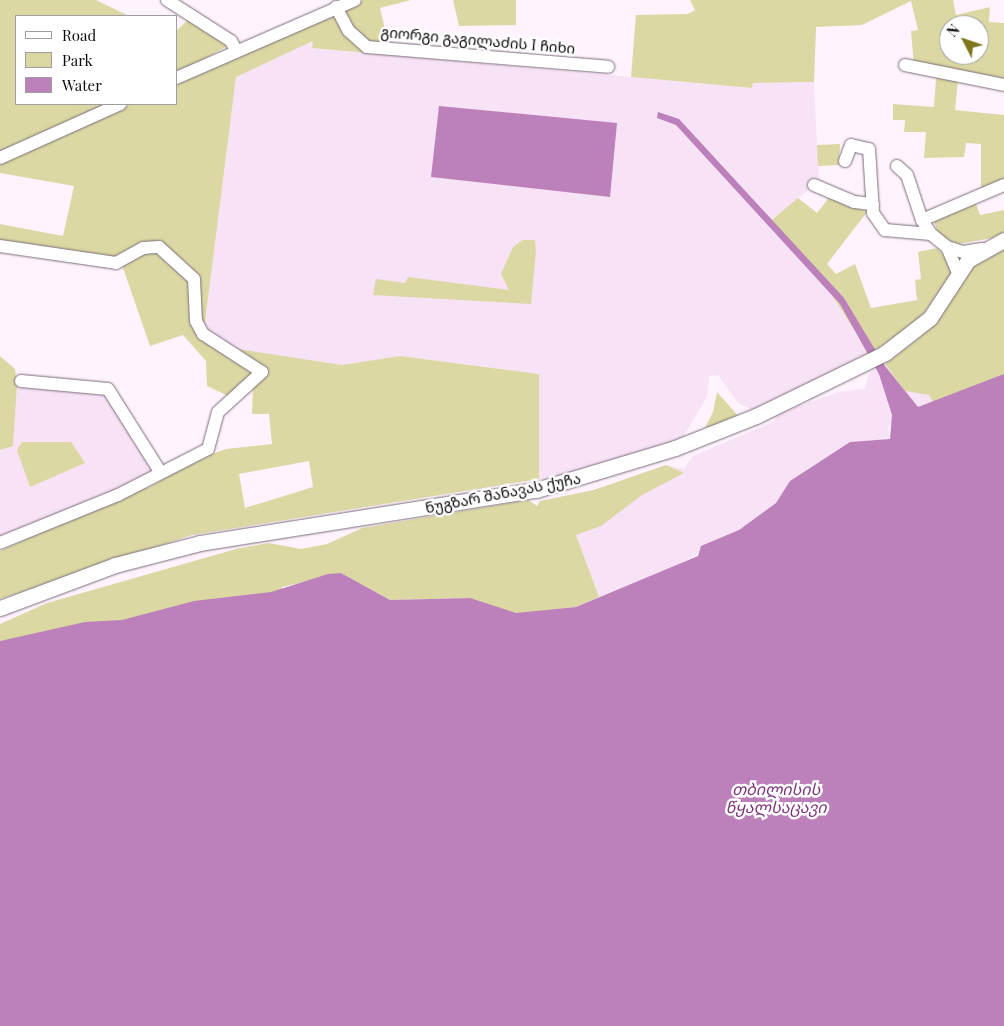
<!DOCTYPE html>
<meta charset="utf-8">
<style>
body{margin:0}
#map{position:relative;width:1004px;height:1026px;overflow:hidden;background:#fff3fe;font-family:"Playfair Display","Noto Sans Georgian",serif}
div>[style]{position:absolute}
.built>*{inset:0;background:#f8e2f6}
.green>*{inset:0;background:#dbd8a3}
.water>*{inset:0;background:#bc80ba}
.roads{filter:drop-shadow(0 0 1px #796c78) drop-shadow(0 0 1px #796c78)}
.minor>*{height:12px;margin:-6px;padding:0 6px;transform-origin:6px;border-radius:6px;background:#fff}
.major>*{height:15px;margin:-7.5px;padding:0 7.5px;transform-origin:7.5px;border-radius:7.5px;background:#fff}
span{translate:-50% -50%;white-space:nowrap;text-align:center;line-height:1.15;-webkit-text-stroke:5px #fff;paint-order:stroke}
.street-label{font-size:15px;color:#0f0a0e}
.water-label{font-size:16px;color:#7d347c;font-style:italic}
.legend{position:absolute;left:15px;top:15px;width:162px;height:90px;box-sizing:border-box;background:#fff;border:1px solid #9f9d9f;margin:0;padding:6px 9px;list-style:none;font-size:15px;color:#0f0a0e}
.legend li{display:flex;align-items:center;gap:10px;height:25px}
.legend b{width:25px;border:1px solid #9f9d9f}
.north{position:absolute;left:939px;top:15px;width:50px;height:50px;box-sizing:border-box;background:#fff;border:1px solid #9f9d9f;border-radius:50%;rotate:311deg;font-size:14px;font-weight:700;line-height:20px;text-align:center;color:#0f0a0e}
.north::after{content:'';display:block;margin:auto;width:18px;height:22px;background:#7d761a;clip-path:polygon(50% 0,100% 100%,50% 72%,0 100%)}
</style>
<div id="map">
<div class="built">
<div style="clip-path:polygon(313px 41px,313px 48px,751px 88px,752px 83px,814px 82px,819px 181px,768px 223px,830px 292px,869px 353px,755px 411px,738px 403px,718px 375px,709px 376px,707px 397px,683px 437px,605px 464px,539px 479px,539px 374px,400px 356px,342px 365px,223px 347px,204px 330px,236px 77px)"></div>
<div style="clip-path:polygon(885px 364px,905px 391px,930px 395px,933px 402px,888px 426px,890px 439px,850px 442px,790px 481px,776px 503px,739px 530px,670px 569px,599px 597px,576px 535px,540px 501px,594px 490px,666px 465px,684px 469px,693px 456px,775px 421px,776px 414px,838px 392px,865px 389px,869px 373px)"></div>
<div style="clip-path:polygon(17px 385px,108px 392px,153px 470px,151px 475px,0 539px,0 450px,13px 446px)"></div>
</div>
<div class="green">
<div style="clip-path:polygon(0 0,96px 0,129px 16px,16px 16px,16px 104px,112px 104px,0 154px)"></div>
<div style="clip-path:polygon(364px 0,411px 0,380px 8px,391px 55px,312px 48px,313px 41px,236px 77px,204px 330px,199px 321px,199px 280px,163px 246px,116px 260px,0 244px,0 224px,63px 236px,74px 186px,0 173px,0 163px,131px 104px,176px 104px,176px 83px)"></div>
<div style="clip-path:polygon(453px 0,516px 0,516px 25px,459px 26px)"></div>
<div style="clip-path:polygon(evenodd,690px 0,953px 0,956px 15px,990px 7px,989px 22px,1004px 23px,1004px 82px,914px 65px,911px 31px,918px 30px,911px 1px,862px 25px,816px 27px,814px 82px,753px 83px,752px 88px,631px 77px,636px 15px,688px 14px,695px 10px,690px 0,949px 25px,979px 25px,979px 55px,949px 55px,949px 25px)"></div>
<div style="clip-path:polygon(190px 18px,227px 46px,176px 75px,176px 31px)"></div>
<div style="clip-path:polygon(936px 78px,958px 80px,955px 110px,1004px 115px,1004px 182px,981px 192px,981px 144px,966px 143px,964px 157px,924px 158px,926px 132px,904px 132px,905px 120px,893px 120px,893px 104px,934px 107px)"></div>
<div style="clip-path:polygon(840px 144px,839px 165px,818px 166px,817px 145px)"></div>
<div style="clip-path:polygon(831px 195px,867px 212px,827px 264px,836px 274px,855px 264px,871px 308px,917px 300px,915px 280px,921px 279px,918px 252px,937px 248px,951px 263px,952px 274px,914px 327px,869px 353px,830px 292px,768px 223px,798px 198px,817px 213px)"></div>
<div style="clip-path:polygon(975px 201px,980px 215px,1004px 210px,1004px 236px,958px 244px,939px 236px,934px 221px)"></div>
<div style="clip-path:polygon(523px 240px,535px 240px,536px 251px,531px 304px,373px 295px,376px 279px,405px 283px,408px 277px,509px 290px,501px 274px,513px 247px)"></div>
<div style="clip-path:polygon(1004px 247px,1004px 390px,933px 402px,929px 395px,905px 391px,885px 364px,920px 337px,975px 263px)"></div>
<div style="clip-path:polygon(153px 249px,189px 273px,195px 327px,259px 371px,228px 396px,207px 386px,206px 361px,183px 335px,150px 346px,122px 265px)"></div>
<div style="clip-path:polygon(evenodd,232px 348px,342px 365px,400px 356px,539px 374px,539px 479px,192px 535px,0 599px,0 551px,133px 491px,148px 488px,198px 459px,226px 449px,272px 444px,269px 414px,252px 414px,253px 387px,265px 369px,232px 348px,309px 461px,313px 487px,245px 508px,239px 474px,309px 461px)"></div>
<div style="clip-path:polygon(0 356px,15px 369px,17px 385px,13px 446px,0 450px)"></div>
<div style="clip-path:polygon(717px 392px,740px 418px,705px 428px,713px 412px)"></div>
<div style="clip-path:polygon(22px 442px,71px 442px,85px 463px,30px 487px,17px 450px)"></div>
<div style="clip-path:polygon(666px 465px,684px 473px,642px 495px,601px 526px,576px 535px,599px 597px,576px 607px,540px 611px,524px 631px,470px 598px,390px 600px,341px 573px,282px 587px,282px 596px,0 641px,0 624px,47px 603px,236px 549px,269px 543px,301px 549px,327px 544px,362px 528px,528px 500px,537px 506px,540px 501px,594px 490px)"></div>
</div>
<div class="water">
<div style="clip-path:polygon(439px 106px,617px 123px,610px 197px,431px 177px)"></div>
<div style="clip-path:polygon(658px 112px,679px 119px,844px 298px,885px 366px,918px 407px,1004px 374px,1004px 1026px,0 1026px,0 641px,85px 622px,122px 620px,194px 601px,271px 592px,328px 574px,341px 573px,390px 600px,470px 598px,516px 613px,576px 607px,698px 556px,701px 546px,739px 530px,776px 503px,790px 481px,850px 442px,890px 439px,892px 415px,879px 374px,840px 304px,676px 125px,657px 118px)"></div>
</div>
<div class="roads">
<div class="minor">
<div style="left:167px;top:0;width:76px;rotate:32.6deg"></div>
<div style="left:231px;top:41px;width:10px;rotate:61deg"></div>
<div style="left:336px;top:7px;width:27px;rotate:62deg"></div>
<div style="left:349px;top:31px;width:24px;rotate:42deg"></div>
<div style="left:367px;top:47px;width:242px;rotate:4.7deg"></div>
<div style="left:905px;top:65px;width:101px;rotate:11.4deg"></div>
<div style="left:176px;top:78px;width:195px;rotate:-23.5deg"></div>
<div style="left:0;top:158px;width:132px;rotate:-24.2deg"></div>
<div style="left:845px;top:161px;width:17px;rotate:-69deg"></div>
<div style="left:851px;top:145px;width:18px;rotate:13deg"></div>
<div style="left:869px;top:149px;width:64px;rotate:86.4deg"></div>
<div style="left:873px;top:213px;width:21px;rotate:55deg"></div>
<div style="left:885px;top:230px;width:46px;rotate:5deg"></div>
<div style="left:897px;top:166px;width:13px;rotate:42deg"></div>
<div style="left:907px;top:175px;width:47px;rotate:71.6deg"></div>
<div style="left:814px;top:185px;width:43px;rotate:23deg"></div>
<div style="left:854px;top:202px;width:19px;rotate:6deg"></div>
<div style="left:0;top:246px;width:117px;rotate:8.3deg"></div>
<div style="left:116px;top:263px;width:31px;rotate:-29deg"></div>
<div style="left:143px;top:248px;width:16px;rotate:-4deg"></div>
<div style="left:159px;top:247px;width:47px;rotate:42.4deg"></div>
<div style="left:194px;top:279px;width:42px;rotate:87.3deg"></div>
<div style="left:196px;top:321px;width:15px;rotate:62deg"></div>
<div style="left:203px;top:334px;width:70px;rotate:32.8deg"></div>
<div style="left:262px;top:372px;width:59px;rotate:137.7deg"></div>
<div style="left:218px;top:412px;width:38px;rotate:105deg"></div>
<div style="left:208px;top:449px;width:101px;rotate:152.9deg"></div>
<div style="left:118px;top:495px;width:127px;rotate:157.9deg"></div>
<div style="left:947px;top:247px;width:28px;rotate:67deg"></div>
<div style="left:982px;top:249px;width:19px;rotate:171deg"></div>
<div style="left:963px;top:252px;width:17px;rotate:-163deg"></div>
<div style="left:947px;top:247px;width:21px;rotate:-141deg"></div>
<div style="left:931px;top:234px;width:17px;rotate:-123deg"></div>
<div style="left:922px;top:220px;width:89px;rotate:-23.1deg"></div>
<div style="left:21px;top:381px;width:87px;rotate:5.3deg"></div>
<div style="left:108px;top:389px;width:99px;rotate:57.8deg"></div>
</div>
<div class="major">
<div style="left:0;top:608px;width:123px;rotate:-20.5deg"></div>
<div style="left:115px;top:565px;width:88px;rotate:-14.5deg"></div>
<div style="left:200px;top:543px;width:340px;rotate:-9deg"></div>
<div style="left:536px;top:490px;width:145px;rotate:-16.8deg"></div>
<div style="left:675px;top:448px;width:87px;rotate:-21.6deg"></div>
<div style="left:756px;top:416px;width:144px;rotate:-26deg"></div>
<div style="left:885px;top:353px;width:57px;rotate:-37.9deg"></div>
<div style="left:930px;top:318px;width:69px;rotate:-56.8deg"></div>
<div style="left:968px;top:260px;width:41px;rotate:-29.1deg"></div>
</div>
</div>
<div class="street-label">
<span style="left:478px;top:40px;rotate:5deg">გიორგი გაგილაძის I ჩიხი</span>
<span style="left:503px;top:493px;rotate:-11deg">ნუგზარ შანავას ქუჩა</span>
</div>
<div class="water-label">
<span style="left:776px;top:798px">თბილისის<br>წყალსაცავი</span>
</div>
<ul class="legend">
<li><b style="height:6px;background:#fff"></b>Road</li>
<li><b style="height:14px;background:#dbd8a3"></b>Park</li>
<li><b style="height:14px;background:#bc80ba"></b>Water</li>
</ul>
<div class="north">N</div>
</div>
